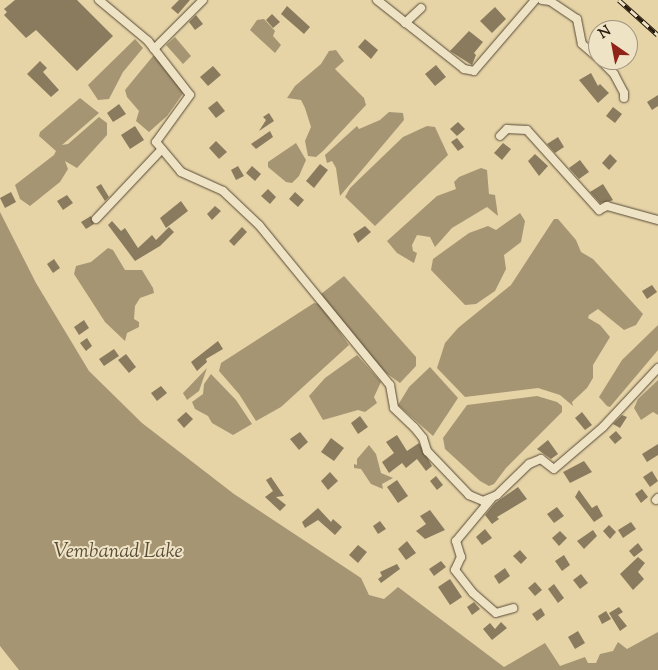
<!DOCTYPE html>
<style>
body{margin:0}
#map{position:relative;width:658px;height:670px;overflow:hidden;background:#e6d4a7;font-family:"Sorts Mill Goudy",serif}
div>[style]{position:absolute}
.water>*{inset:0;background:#a59573}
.building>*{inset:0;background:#8a7b5e}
.roads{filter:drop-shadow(0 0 1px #574935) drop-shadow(0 0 1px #574935)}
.minor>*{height:8px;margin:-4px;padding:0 4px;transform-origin:4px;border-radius:4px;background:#efe3c6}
.rail>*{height:4.5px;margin-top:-2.25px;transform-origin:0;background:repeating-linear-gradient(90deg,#efe3c6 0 8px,#271b0f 0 16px);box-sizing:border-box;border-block:1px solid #271b0f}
span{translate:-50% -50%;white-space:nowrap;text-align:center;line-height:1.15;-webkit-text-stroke:4px #efe3c6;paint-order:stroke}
.water-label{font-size:20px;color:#594c37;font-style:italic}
.north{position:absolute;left:588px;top:20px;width:50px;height:50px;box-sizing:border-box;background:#efe3c6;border:1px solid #9f937d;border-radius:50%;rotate:327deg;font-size:14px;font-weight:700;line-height:20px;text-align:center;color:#271b0f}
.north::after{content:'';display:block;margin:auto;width:18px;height:22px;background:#8f2418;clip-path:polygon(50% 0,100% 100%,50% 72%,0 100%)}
</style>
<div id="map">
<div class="water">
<div style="clip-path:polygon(264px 19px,275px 31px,273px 36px,281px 45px,275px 53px,250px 30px,257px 20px)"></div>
<div style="clip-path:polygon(175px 37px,191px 56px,183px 64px,166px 45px)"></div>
<div style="clip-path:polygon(135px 39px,143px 48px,123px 72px,109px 99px,98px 100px,88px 85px)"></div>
<div style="clip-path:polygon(336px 50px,344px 61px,335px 69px,364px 98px,366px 105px,323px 151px,316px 157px,308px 156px,305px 141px,311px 127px,305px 108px,301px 100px,287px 98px,295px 86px,321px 64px,329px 51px)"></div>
<div style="clip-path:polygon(153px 56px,158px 57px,184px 92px,167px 116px,149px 132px,136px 121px,139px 111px,127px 97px,125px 90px)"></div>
<div style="clip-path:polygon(80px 98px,99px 113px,62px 145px,68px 144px,99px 117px,107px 123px,107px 135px,77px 168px,65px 161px,68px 169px,60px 182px,30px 206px,20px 199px,15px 185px,54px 155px,56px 151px,39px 136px,40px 132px)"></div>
<div style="clip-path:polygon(389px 112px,403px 113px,404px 120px,340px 196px,336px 168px,332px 161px,327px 163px,325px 155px,357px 126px,359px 129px,380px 120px)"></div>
<div style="clip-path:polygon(427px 126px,435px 127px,448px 155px,375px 226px,345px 197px,350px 188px,403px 137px)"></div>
<div style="clip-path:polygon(296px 143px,306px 160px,299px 176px,292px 183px,286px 182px,268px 167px,268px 162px)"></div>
<div style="clip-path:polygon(481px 168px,487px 170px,489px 194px,495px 195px,498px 216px,487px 207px,452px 228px,435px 247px,430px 237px,417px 235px,412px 245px,413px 251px,417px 253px,414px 263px,397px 253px,387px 241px,437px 196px,456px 189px,454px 182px,459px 177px)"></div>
<div style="clip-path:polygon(0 212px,36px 283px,89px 371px,142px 423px,234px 494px,361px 578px,369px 595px,384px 599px,398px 587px,504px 667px,545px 643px,560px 666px,585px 657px,588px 663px,596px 663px,600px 654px,613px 651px,618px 642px,627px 649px,658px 632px,658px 670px,19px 670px,0 646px)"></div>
<div style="clip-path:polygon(520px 213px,525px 221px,521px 242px,504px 255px,506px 269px,495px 291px,476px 304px,465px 305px,431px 270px,433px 259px,469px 233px,488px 226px,496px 230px)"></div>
<div style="clip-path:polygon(554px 219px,558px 219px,576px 240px,581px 252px,593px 259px,643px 314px,636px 325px,624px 330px,598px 309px,589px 315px,588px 318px,600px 325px,610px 337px,593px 365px,593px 378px,587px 388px,572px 402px,573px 406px,560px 395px,538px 388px,465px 397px,437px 368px,445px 343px,458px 328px,511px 285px)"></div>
<div style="clip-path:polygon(108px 248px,113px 250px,125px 270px,142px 270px,153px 288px,154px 293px,140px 298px,135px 306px,134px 319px,139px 322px,139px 327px,127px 333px,125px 341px,105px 322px,74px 274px,76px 266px,91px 262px)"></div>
<div style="clip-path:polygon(344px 276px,416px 357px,416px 366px,400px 383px,386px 373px,366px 352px,321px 294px)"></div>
<div style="clip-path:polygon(314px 303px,320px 304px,349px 345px,281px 407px,256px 421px,239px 394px,219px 371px,221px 363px)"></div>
<div style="clip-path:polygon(658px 325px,658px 350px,610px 407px,607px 406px,599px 397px,622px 360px)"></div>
<div style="clip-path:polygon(357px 355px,381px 382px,374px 397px,377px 403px,365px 412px,358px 410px,323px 420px,309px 396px,325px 378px)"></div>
<div style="clip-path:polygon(430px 367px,458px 398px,433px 436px,398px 405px,409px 387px)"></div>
<div style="clip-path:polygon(207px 368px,199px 391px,187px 400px,183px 393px)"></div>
<div style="clip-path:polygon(211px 374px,236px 400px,252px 424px,233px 435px,212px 423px,208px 416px,195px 409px,192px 402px,203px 394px,204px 384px)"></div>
<div style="clip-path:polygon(658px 380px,658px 415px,653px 412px,641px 420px,634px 408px,638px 399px)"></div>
<div style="clip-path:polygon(537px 396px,557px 402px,562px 406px,562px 412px,506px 468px,494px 484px,489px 486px,480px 481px,445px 449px,443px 438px,467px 405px)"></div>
<div style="clip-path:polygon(369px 445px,376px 454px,381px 473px,393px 478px,382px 484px,383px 489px,371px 484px,361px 469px,354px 468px,354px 464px,357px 465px,357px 459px)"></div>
</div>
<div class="building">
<div style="clip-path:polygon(15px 0,77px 0,113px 36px,77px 71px,36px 30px,26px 38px,4px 15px,7px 12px,4px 9px)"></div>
<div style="clip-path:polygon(179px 0,190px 0,178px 14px,171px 8px)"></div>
<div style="clip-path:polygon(287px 6px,310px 27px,304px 34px,281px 14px)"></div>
<div style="clip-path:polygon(495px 7px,506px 19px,492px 33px,480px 21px)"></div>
<div style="clip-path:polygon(272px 14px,280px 22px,273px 28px,266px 20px)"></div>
<div style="clip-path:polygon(196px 15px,203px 24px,195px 30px,189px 22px)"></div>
<div style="clip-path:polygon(469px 31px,483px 42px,474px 53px,476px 55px,472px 65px,450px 51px)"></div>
<div style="clip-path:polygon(365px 39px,378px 50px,371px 59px,358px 47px)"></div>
<div style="clip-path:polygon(40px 61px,47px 68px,43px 72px,59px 90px,51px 97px,27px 74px)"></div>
<div style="clip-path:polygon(436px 65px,446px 77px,435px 86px,425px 74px)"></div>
<div style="clip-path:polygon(213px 66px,221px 75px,208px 86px,200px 77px)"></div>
<div style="clip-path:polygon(591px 73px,598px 86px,600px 84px,609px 93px,598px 103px,579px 80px)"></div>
<div style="clip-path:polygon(658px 95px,658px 106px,652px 110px,647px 102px)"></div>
<div style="clip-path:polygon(217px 101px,225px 111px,216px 118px,208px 108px)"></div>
<div style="clip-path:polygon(119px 104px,126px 114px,113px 122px,107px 113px)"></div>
<div style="clip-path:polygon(613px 107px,622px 114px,615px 123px,606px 116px)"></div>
<div style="clip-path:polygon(269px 113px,274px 121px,259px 131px,266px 120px,263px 117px)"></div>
<div style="clip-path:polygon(458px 122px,465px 129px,457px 136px,450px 129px)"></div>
<div style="clip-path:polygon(135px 126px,144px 140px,130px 149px,121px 135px)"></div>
<div style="clip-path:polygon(270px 131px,273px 137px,256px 149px,251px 144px)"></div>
<div style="clip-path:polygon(558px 137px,564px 147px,555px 153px,547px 144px)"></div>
<div style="clip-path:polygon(457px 138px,464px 147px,458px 151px,451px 142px)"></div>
<div style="clip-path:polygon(216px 141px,227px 152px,219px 159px,209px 148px)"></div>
<div style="clip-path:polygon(503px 143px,511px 149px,502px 160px,494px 153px)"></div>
<div style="clip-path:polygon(535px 154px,548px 166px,539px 176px,528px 161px)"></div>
<div style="clip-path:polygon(610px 154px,617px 161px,609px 170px,602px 163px)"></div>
<div style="clip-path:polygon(580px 160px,589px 172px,579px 179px,569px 168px)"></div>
<div style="clip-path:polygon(320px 164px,328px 170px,314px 188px,306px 181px)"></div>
<div style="clip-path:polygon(238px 166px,244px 176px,236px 180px,231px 170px)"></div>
<div style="clip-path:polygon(252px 166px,261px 174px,255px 181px,246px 173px)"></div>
<div style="clip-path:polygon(101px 184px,109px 197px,105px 201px,96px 187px)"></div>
<div style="clip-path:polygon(603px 184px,613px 200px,611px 201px,600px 203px,590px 192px)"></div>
<div style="clip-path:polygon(268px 189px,276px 197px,270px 204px,261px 196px)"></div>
<div style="clip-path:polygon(11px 192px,16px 202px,5px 208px,0 198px)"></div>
<div style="clip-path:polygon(295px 192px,304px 200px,298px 207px,289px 199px)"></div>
<div style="clip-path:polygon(67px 195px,73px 203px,63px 210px,57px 201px)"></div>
<div style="clip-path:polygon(181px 201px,188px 211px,166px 228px,160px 218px)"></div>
<div style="clip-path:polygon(215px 206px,221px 211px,212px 220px,207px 214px)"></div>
<div style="clip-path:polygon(91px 216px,94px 224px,86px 229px,81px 222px)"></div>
<div style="clip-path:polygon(112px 221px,121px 231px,125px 228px,138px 248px,152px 235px,156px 240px,169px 227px,174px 232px,160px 246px,135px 261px,108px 225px)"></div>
<div style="clip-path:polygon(365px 226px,371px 232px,358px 243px,353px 234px)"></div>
<div style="clip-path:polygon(242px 227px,247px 232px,234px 246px,229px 241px)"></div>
<div style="clip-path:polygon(54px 259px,60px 268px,53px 273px,47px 264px)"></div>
<div style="clip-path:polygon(652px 285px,657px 292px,647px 299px,642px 291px)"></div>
<div style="clip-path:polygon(84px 320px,89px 328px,79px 335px,74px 327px)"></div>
<div style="clip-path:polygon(87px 338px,92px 346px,86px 351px,80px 343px)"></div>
<div style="clip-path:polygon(218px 341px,223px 349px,206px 359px,207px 362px,197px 371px,191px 362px)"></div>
<div style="clip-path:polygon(114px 349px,119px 356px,104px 366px,99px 359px)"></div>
<div style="clip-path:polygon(126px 354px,136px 367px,129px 373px,118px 360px)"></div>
<div style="clip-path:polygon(161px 386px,167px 393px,157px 401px,151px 393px)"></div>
<div style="clip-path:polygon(186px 412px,193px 419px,184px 428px,177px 420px)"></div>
<div style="clip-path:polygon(582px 412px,592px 425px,585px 430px,575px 418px)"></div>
<div style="clip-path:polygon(622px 415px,627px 417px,620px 428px,613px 424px)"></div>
<div style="clip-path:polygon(360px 416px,368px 427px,358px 434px,351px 423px)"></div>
<div style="clip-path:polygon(616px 431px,622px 438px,615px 444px,609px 437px)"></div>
<div style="clip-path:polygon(300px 432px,308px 442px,299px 450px,290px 439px)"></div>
<div style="clip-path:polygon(397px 435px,407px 451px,419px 443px,432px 466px,426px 471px,417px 459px,406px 468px,402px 463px,389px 473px,382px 462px,394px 453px,386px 442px)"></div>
<div style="clip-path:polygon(331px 438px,344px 448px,334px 461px,321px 452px)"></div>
<div style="clip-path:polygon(548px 440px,558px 454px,551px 459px,537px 449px)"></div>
<div style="clip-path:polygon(658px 444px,658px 455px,647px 462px,642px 454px)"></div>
<div style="clip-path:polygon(584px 461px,592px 472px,570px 483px,563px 472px)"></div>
<div style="clip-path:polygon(652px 471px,658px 481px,650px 487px,643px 477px)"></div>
<div style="clip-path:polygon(330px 472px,338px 481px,328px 490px,321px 481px)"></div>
<div style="clip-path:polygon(436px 476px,443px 485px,437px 490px,430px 481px)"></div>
<div style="clip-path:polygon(271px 477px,284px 496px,276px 497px,286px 505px,280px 511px,265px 497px,273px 491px,266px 480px)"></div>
<div style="clip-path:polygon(397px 480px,408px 496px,398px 503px,387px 487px)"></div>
<div style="clip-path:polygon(518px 487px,527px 499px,497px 517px,499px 519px,492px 524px,485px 515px,495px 503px)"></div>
<div style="clip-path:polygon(642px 489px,648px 497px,641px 503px,635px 494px)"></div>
<div style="clip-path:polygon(579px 490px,592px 508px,597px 505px,603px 516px,594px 522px,575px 497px)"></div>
<div style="clip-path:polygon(557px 507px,564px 516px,554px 523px,547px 514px)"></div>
<div style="clip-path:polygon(318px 508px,331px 522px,333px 519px,342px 527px,335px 535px,318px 520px,305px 528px,302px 522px)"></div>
<div style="clip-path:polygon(430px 510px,445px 530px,425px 539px,416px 531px,426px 524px,420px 516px)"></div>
<div style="clip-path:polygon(380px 521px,386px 529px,378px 534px,373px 526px)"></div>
<div style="clip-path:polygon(631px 522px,636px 529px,623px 538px,618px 530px)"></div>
<div style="clip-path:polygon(609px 525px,616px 532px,610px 539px,603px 531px)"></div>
<div style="clip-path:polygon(485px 529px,492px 538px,482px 545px,476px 537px)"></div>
<div style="clip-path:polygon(593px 530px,597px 536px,584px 549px,577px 541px)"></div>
<div style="clip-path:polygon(560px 531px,567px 538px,559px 546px,552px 538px)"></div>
<div style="clip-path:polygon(407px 541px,416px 553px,406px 560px,398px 549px)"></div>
<div style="clip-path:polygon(638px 543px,643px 550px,634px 557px,629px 551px)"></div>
<div style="clip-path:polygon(358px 545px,367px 552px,358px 563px,349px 555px)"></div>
<div style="clip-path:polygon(520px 550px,527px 558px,521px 564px,513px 556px)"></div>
<div style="clip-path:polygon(564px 555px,570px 565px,562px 571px,555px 561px)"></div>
<div style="clip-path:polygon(638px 557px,645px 563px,638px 572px,644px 579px,633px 590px,620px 574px)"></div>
<div style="clip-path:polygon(441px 561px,446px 567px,434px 576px,429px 569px)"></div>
<div style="clip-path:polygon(397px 564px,400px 569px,381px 583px,378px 579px,382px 576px,380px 572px)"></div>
<div style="clip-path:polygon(505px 568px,510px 576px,499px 584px,494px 576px)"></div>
<div style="clip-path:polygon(581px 574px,588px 583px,580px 589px,573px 580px)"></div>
<div style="clip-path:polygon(450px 579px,462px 597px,450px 605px,438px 587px)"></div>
<div style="clip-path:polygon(535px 582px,542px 590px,535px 596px,528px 588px)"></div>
<div style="clip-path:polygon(554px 584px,564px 598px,558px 603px,548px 589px)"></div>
<div style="clip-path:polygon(474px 602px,480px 609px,472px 615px,467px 607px)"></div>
<div style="clip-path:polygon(619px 607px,623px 612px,618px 615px,627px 626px,620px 631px,609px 613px)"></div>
<div style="clip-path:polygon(541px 608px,545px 615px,537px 621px,532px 614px)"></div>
<div style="clip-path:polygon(606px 611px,611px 619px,602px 624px,598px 616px)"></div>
<div style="clip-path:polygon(501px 622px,507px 628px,492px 640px,483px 629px,490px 623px,495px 629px)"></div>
<div style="clip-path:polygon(578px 631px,585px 643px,575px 649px,568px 637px)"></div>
</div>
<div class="roads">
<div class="minor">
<div style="left:99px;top:0;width:64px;rotate:39.9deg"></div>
<div style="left:148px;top:41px;width:68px;rotate:52.1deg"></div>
<div style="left:190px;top:95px;width:58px;rotate:125.9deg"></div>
<div style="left:156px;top:142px;width:39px;rotate:50deg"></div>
<div style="left:181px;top:172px;width:46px;rotate:24.3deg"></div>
<div style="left:223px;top:191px;width:50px;rotate:43.4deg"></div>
<div style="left:259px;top:225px;width:207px;rotate:50.7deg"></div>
<div style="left:390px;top:385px;width:23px;rotate:80deg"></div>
<div style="left:394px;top:408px;width:28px;rotate:44deg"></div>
<div style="left:414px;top:427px;width:14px;rotate:51deg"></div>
<div style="left:423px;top:438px;width:14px;rotate:73deg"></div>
<div style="left:427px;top:451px;width:61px;rotate:46.3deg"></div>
<div style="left:469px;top:495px;width:15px;rotate:23deg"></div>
<div style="left:483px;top:501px;width:15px;rotate:-23deg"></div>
<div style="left:497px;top:495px;width:45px;rotate:-44.1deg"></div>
<div style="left:529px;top:464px;width:13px;rotate:-23deg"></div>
<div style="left:541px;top:459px;width:16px;rotate:38deg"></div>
<div style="left:554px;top:469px;width:65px;rotate:-40.6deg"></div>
<div style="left:603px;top:427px;width:81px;rotate:-47deg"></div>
<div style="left:377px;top:0;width:111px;rotate:38.4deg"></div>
<div style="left:464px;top:69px;width:10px;rotate:11deg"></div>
<div style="left:474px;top:71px;width:94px;rotate:-49.3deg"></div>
<div style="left:542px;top:0;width:8px;rotate:7deg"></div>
<div style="left:550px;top:1px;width:32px;rotate:34deg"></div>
<div style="left:577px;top:19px;width:25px;rotate:79deg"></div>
<div style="left:582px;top:44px;width:21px;rotate:41deg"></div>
<div style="left:405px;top:23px;width:22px;rotate:-43deg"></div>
<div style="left:154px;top:49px;width:69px;rotate:-45deg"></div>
<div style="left:600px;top:60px;width:20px;rotate:45deg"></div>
<div style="left:614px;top:74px;width:21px;rotate:62deg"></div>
<div style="left:624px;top:93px;width:5px;rotate:90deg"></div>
<div style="left:500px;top:136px;width:10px;rotate:-45deg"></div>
<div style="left:507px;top:129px;width:20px;rotate:3deg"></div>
<div style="left:527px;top:130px;width:108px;rotate:48deg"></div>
<div style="left:599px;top:210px;width:9px;rotate:-27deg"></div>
<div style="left:607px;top:206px;width:53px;rotate:15.4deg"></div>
<div style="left:96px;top:219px;width:96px;rotate:-46.7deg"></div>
<div style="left:492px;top:498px;width:56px;rotate:129.9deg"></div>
<div style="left:456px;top:541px;width:17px;rotate:73deg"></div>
<div style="left:461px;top:557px;width:14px;rotate:115deg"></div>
<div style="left:455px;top:570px;width:29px;rotate:52deg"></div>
<div style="left:473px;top:593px;width:30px;rotate:41deg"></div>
<div style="left:496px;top:613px;width:18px;rotate:-16deg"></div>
<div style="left:656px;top:500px;width:3px;rotate:-45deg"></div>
</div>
</div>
<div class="rail">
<div style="left:619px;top:0;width:52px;rotate:41.9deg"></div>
</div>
<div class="water-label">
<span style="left:118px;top:552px">Vembanad Lake</span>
</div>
<div class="north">N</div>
</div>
